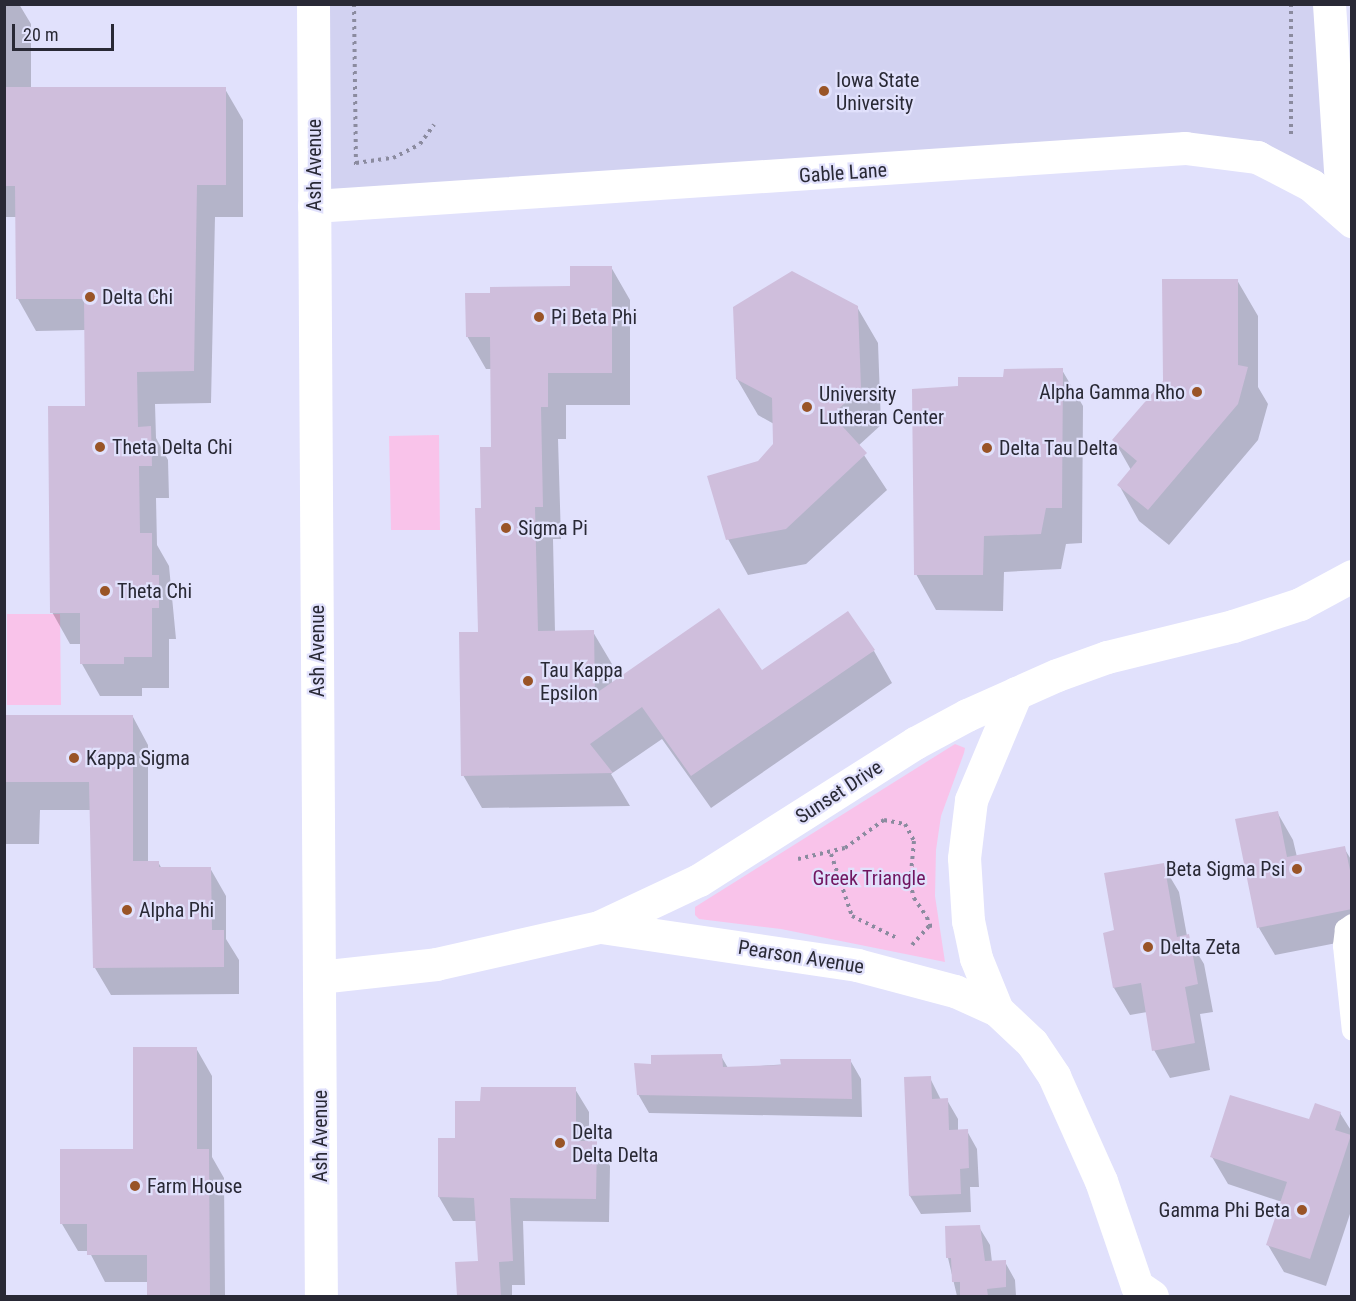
<!DOCTYPE html>
<style>
body{margin:0}
#map{position:relative;width:1356px;height:1301px;overflow:hidden;background:#e1e1fc;font-family:"Roboto Condensed",sans-serif}
div>[style]{position:absolute}
.built>*{inset:0;background:#d2d2f1}
.green>*{inset:0;background:#f9c3ea}
.shadow>*{inset:0;background:#0003}
.building>*{inset:0;background:#cfbedc}
.path>*{height:4px;margin-top:-2px;transform-origin:0;background:repeating-linear-gradient(90deg,#8b8b9f 0 3px,transparent 0 7.5px)}
.lane>*{height:20px;margin:-10px;padding:0 10px;transform-origin:10px;border-radius:10px;background:#fff}
.street>*{height:33px;margin:-16.5px;padding:0 16.5px;transform-origin:16.5px;border-radius:16.5px;background:#fff}
.secondary>*{height:33px;margin:-16.5px;padding:0 16.5px;transform-origin:16.5px;border-radius:16.5px;background:#fff}
.dots>*{width:16px;height:16px;translate:-50% -50%;box-sizing:border-box;border:3px solid #e1e1fc;border-radius:50%}
span{translate:-50% -50%;white-space:nowrap;text-align:center;line-height:1.15;-webkit-text-stroke:4.5px #e1e1fc;paint-order:stroke}
.poi-label{font-size:20px;color:#292935}
.left{translate:0 -50%;text-align:left}
.right{translate:-100% -50%;text-align:right}
.street-label{font-size:20px;color:#292935}
.park-label{font-size:20px;color:#711661}
.frame{position:absolute;inset:0;border:6px solid #292935;pointer-events:none}
.scale{position:absolute;left:12px;top:24px;width:102px;height:27px;box-sizing:border-box;border:3px solid #292935;border-top:0;padding-left:8px;font-size:18px;line-height:21px;white-space:nowrap;color:#292935;-webkit-text-stroke:4px #e1e1fc;paint-order:stroke}
</style>
<div id="map">
<div class="built">
<div style="clip-path:polygon(313px 5px,1329px 5px,1343px 213px,1257px 157px,314px 206px)"></div>
</div>
<div class="green">
<div style="clip-path:polygon(439px 435px,440px 530px,391px 530px,389px 436px)"></div>
<div style="clip-path:polygon(7px 614px,60px 614px,61px 705px,7px 705px)"></div>
<div style="clip-path:polygon(955px 744px,965px 748px,964px 753px,941px 816px,936px 850px,935px 896px,945px 962px,781px 929px,699px 919px,695px 915px,695px 907px)"></div>
</div>
<div class="shadow">
<div style="clip-path:polygon(4px 4px,19px 4px,31px 24px,31px 89px,225px 89px,243px 120px,243px 217px,215px 217px,211px 403px,155px 404px,156px 438px,168px 460px,169px 498px,156px 498px,157px 545px,169px 566px,176px 639px,169px 639px,169px 688px,142px 688px,142px 696px,100px 696px,82px 664px,82px 644px,70px 644px,52px 612px,86px 407px,85px 330px,36px 331px,18px 299px,17px 217px,4px 217px)"></div>
<div style="clip-path:polygon(611px 267px,630px 300px,630px 405px,566px 405px,566px 439px,558px 439px,561px 539px,553px 539px,555px 632px,593px 632px,612px 664px,612px 684px,761px 672px,874px 651px,892px 683px,711px 808px,662px 739px,611px 774px,630px 806px,482px 808px,463px 775px,480px 633px,483px 509px,492px 449px,492px 369px,486px 369px,467px 336px,492px 294px,572px 288px)"></div>
<div style="clip-path:polygon(1237px 280px,1258px 316px,1258px 387px,1268px 404px,1258px 440px,1169px 545px,1139px 521px,1119px 485px,1131px 470px,1114px 440px,1164px 381px)"></div>
<div style="clip-path:polygon(857px 307px,878px 343px,881px 425px,858px 446px,887px 490px,806px 564px,748px 575px,728px 539px,758px 462px,775px 445px,774px 424px,758px 415px,737px 379px)"></div>
<div style="clip-path:polygon(1062px 370px,1083px 406px,1082px 543px,1066px 544px,1061px 569px,1004px 572px,1003px 611px,936px 610px,916px 574px,959px 388px)"></div>
<div style="clip-path:polygon(4px 716px,133px 717px,148px 745px,148px 862px,158px 862px,162px 869px,210px 868px,226px 896px,226px 939px,239px 960px,239px 994px,111px 995px,95px 968px,91px 810px,40px 810px,39px 844px,4px 844px)"></div>
<div style="clip-path:polygon(1277px 812px,1293px 840px,1297px 857px,1344px 848px,1352px 861px,1352px 940px,1275px 955px,1259px 928px,1237px 820px)"></div>
<div style="clip-path:polygon(1163px 865px,1179px 892px,1187px 936px,1204px 964px,1213px 1012px,1200px 1014px,1210px 1070px,1170px 1078px,1154px 1050px,1147px 1012px,1130px 1015px,1114px 988px,1105px 934px,1116px 932px)"></div>
<div style="clip-path:polygon(196px 1048px,212px 1076px,212px 1157px,224px 1178px,225px 1296px,148px 1296px,148px 1282px,105px 1282px,89px 1251px,78px 1251px,62px 1224px,134px 1150px)"></div>
<div style="clip-path:polygon(721px 1056px,728px 1068px,850px 1060px,861px 1079px,862px 1117px,649px 1113px,638px 1094px,653px 1066px)"></div>
<div style="clip-path:polygon(930px 1078px,941px 1100px,947px 1100px,958px 1119px,958px 1131px,967px 1131px,977px 1149px,979px 1187px,970px 1187px,971px 1212px,921px 1214px,910px 1196px)"></div>
<div style="clip-path:polygon(575px 1089px,589px 1112px,589px 1143px,596px 1143px,610px 1166px,609px 1222px,523px 1221px,525px 1285px,512px 1285px,512px 1296px,458px 1296px,457px 1264px,479px 1263px,477px 1221px,453px 1221px,439px 1197px,456px 1140px,482px 1103px)"></div>
<div style="clip-path:polygon(1340px 1113px,1352px 1132px,1352px 1208px,1326px 1286px,1284px 1272px,1268px 1245px,1282px 1202px,1228px 1184px,1212px 1157px)"></div>
<div style="clip-path:polygon(979px 1227px,990px 1245px,992px 1262px,1005px 1262px,1015px 1280px,1016px 1296px,957px 1296px,948px 1258px)"></div>
</div>
<div class="building">
<div style="clip-path:polygon(4px 87px,226px 87px,226px 185px,197px 185px,194px 371px,137px 372px,138px 427px,151px 426px,152px 466px,139px 466px,140px 533px,152px 533px,152px 575px,159px 575px,159px 608px,152px 608px,152px 657px,124px 657px,124px 664px,80px 664px,80px 613px,50px 613px,48px 406px,85px 406px,84px 299px,16px 299px,15px 186px,4px 186px)"></div>
<div style="clip-path:polygon(570px 266px,612px 266px,612px 373px,548px 373px,548px 407px,541px 407px,543px 507px,535px 507px,538px 631px,594px 630px,595px 694px,719px 608px,762px 670px,848px 611px,875px 650px,691px 776px,642px 707px,590px 744px,613px 773px,461px 776px,459px 632px,478px 632px,475px 508px,481px 508px,480px 447px,491px 447px,490px 337px,466px 337px,465px 293px,490px 293px,490px 287px,570px 286px)"></div>
<div style="clip-path:polygon(792px 271px,858px 306px,861px 388px,832px 415px,867px 453px,786px 529px,726px 540px,707px 476px,758px 461px,773px 444px,772px 398px,736px 379px,733px 307px)"></div>
<div style="clip-path:polygon(1162px 279px,1238px 279px,1238px 365px,1248px 367px,1238px 404px,1148px 510px,1117px 485px,1137px 461px,1112px 440px,1163px 381px)"></div>
<div style="clip-path:polygon(1063px 368px,1062px 508px,1046px 508px,1041px 534px,984px 536px,983px 575px,914px 575px,912px 389px,958px 386px,958px 377px,1003px 377px,1004px 369px)"></div>
<div style="clip-path:polygon(4px 715px,133px 715px,133px 861px,159px 861px,159px 867px,211px 867px,212px 930px,224px 930px,224px 967px,93px 968px,89px 782px,4px 782px)"></div>
<div style="clip-path:polygon(1278px 811px,1287px 857px,1345px 846px,1352px 880px,1352px 909px,1257px 928px,1235px 819px)"></div>
<div style="clip-path:polygon(1164px 863px,1177px 937px,1189px 934px,1198px 984px,1185px 987px,1195px 1043px,1152px 1051px,1141px 983px,1113px 988px,1103px 933px,1114px 930px,1104px 873px)"></div>
<div style="clip-path:polygon(133px 1047px,197px 1047px,197px 1149px,209px 1149px,210px 1296px,147px 1296px,147px 1255px,87px 1255px,87px 1224px,60px 1224px,60px 1149px,133px 1149px)"></div>
<div style="clip-path:polygon(722px 1054px,723px 1067px,781px 1065px,780px 1059px,851px 1059px,852px 1099px,637px 1095px,634px 1063px,651px 1064px,651px 1055px)"></div>
<div style="clip-path:polygon(931px 1076px,932px 1099px,948px 1098px,949px 1130px,968px 1129px,969px 1168px,960px 1169px,961px 1194px,909px 1196px,904px 1077px)"></div>
<div style="clip-path:polygon(481px 1087px,576px 1087px,576px 1141px,597px 1141px,596px 1199px,510px 1198px,513px 1261px,499px 1262px,501px 1296px,457px 1296px,455px 1262px,478px 1261px,474px 1198px,438px 1197px,438px 1138px,455px 1138px,455px 1101px,480px 1101px)"></div>
<div style="clip-path:polygon(1230px 1095px,1309px 1119px,1315px 1103px,1341px 1112px,1335px 1130px,1351px 1135px,1310px 1259px,1266px 1245px,1287px 1182px,1210px 1157px)"></div>
<div style="clip-path:polygon(980px 1225px,985px 1261px,1006px 1260px,1006px 1287px,987px 1289px,988px 1296px,960px 1296px,960px 1282px,952px 1282px,951px 1258px,946px 1258px,945px 1226px)"></div>
</div>
<div class="path">
<div style="left:354px;top:4px;width:165px;rotate:89.3deg"></div>
<div style="left:1291px;top:4px;width:132px;rotate:90deg"></div>
<div style="left:356px;top:163px;width:37px;rotate:-8deg"></div>
<div style="left:393px;top:158px;width:30px;rotate:-27deg"></div>
<div style="left:420px;top:144px;width:24px;rotate:-54deg"></div>
<div style="left:831px;top:854px;width:65px;rotate:71.3deg"></div>
<div style="left:852px;top:916px;width:50px;rotate:26.1deg"></div>
<div style="left:798px;top:859px;width:48px;rotate:-13.2deg"></div>
<div style="left:845px;top:848px;width:48px;rotate:-35.7deg"></div>
<div style="left:884px;top:820px;width:21px;rotate:11deg"></div>
<div style="left:905px;top:824px;width:19px;rotate:62deg"></div>
<div style="left:914px;top:841px;width:42px;rotate:95.4deg"></div>
<div style="left:910px;top:883px;width:16px;rotate:75deg"></div>
<div style="left:914px;top:898px;width:23px;rotate:56deg"></div>
<div style="left:927px;top:917px;width:9px;rotate:77deg"></div>
<div style="left:929px;top:926px;width:7px;rotate:-8deg"></div>
<div style="left:912px;top:945px;width:25px;rotate:-48deg"></div>
</div>
<div class="lane">
<div style="left:1352px;top:924px;width:9px;rotate:144deg"></div>
<div style="left:1345px;top:929px;width:17px;rotate:97deg"></div>
<div style="left:1343px;top:946px;width:85px;rotate:84deg"></div>
</div>
<div class="street">
<div style="left:1329px;top:4px;width:209px;rotate:86.2deg"></div>
<div style="left:314px;top:206px;width:873px;rotate:-3.81deg"></div>
<div style="left:1185px;top:148px;width:73px;rotate:7.1deg"></div>
<div style="left:1257px;top:157px;width:61px;rotate:27.4deg"></div>
<div style="left:1311px;top:185px;width:55px;rotate:41.3deg"></div>
<div style="left:601px;top:927px;width:259px;rotate:8.4deg"></div>
<div style="left:857px;top:965px;width:101px;rotate:14.9deg"></div>
<div style="left:955px;top:991px;width:46px;rotate:24.3deg"></div>
<div style="left:997px;top:1010px;width:48px;rotate:43.3deg"></div>
<div style="left:1032px;top:1043px;width:40px;rotate:56deg"></div>
<div style="left:1054px;top:1076px;width:115px;rotate:65.9deg"></div>
<div style="left:1101px;top:1181px;width:111px;rotate:71.1deg"></div>
<div style="left:1137px;top:1286px;width:18px;rotate:34deg"></div>
<div style="left:319px;top:977px;width:118px;rotate:-6.3deg"></div>
<div style="left:436px;top:964px;width:167px;rotate:-12.8deg"></div>
<div style="left:599px;top:927px;width:110px;rotate:-25.2deg"></div>
<div style="left:699px;top:880px;width:256px;rotate:-32.4deg"></div>
<div style="left:915px;top:743px;width:59px;rotate:-28.3deg"></div>
<div style="left:967px;top:715px;width:98px;rotate:-24deg"></div>
<div style="left:1057px;top:675px;width:53px;rotate:-19.8deg"></div>
<div style="left:1107px;top:657px;width:130px;rotate:-13.8deg"></div>
<div style="left:1233px;top:626px;width:71px;rotate:-18.2deg"></div>
<div style="left:1300px;top:604px;width:59px;rotate:-28.3deg"></div>
<div style="left:997px;top:1010px;width:56px;rotate:-112deg"></div>
<div style="left:976px;top:958px;width:38px;rotate:-102deg"></div>
<div style="left:968px;top:921px;width:63px;rotate:-93.6deg"></div>
<div style="left:964px;top:858px;width:58px;rotate:-83.1deg"></div>
<div style="left:971px;top:800px;width:116px;rotate:-67.2deg"></div>
</div>
<div class="secondary">
<div style="left:313px;top:4px;width:1292px;rotate:89.65deg"></div>
</div>
<div class="dots">
<div style="left:824px;top:91px;background:#995427"></div>
<div style="left:90px;top:297px;background:#995427"></div>
<div style="left:539px;top:317px;background:#995427"></div>
<div style="left:1197px;top:392px;background:#995427"></div>
<div style="left:807px;top:407px;background:#995427"></div>
<div style="left:100px;top:447px;background:#995427"></div>
<div style="left:987px;top:448px;background:#995427"></div>
<div style="left:506px;top:528px;background:#995427"></div>
<div style="left:105px;top:591px;background:#995427"></div>
<div style="left:528px;top:681px;background:#995427"></div>
<div style="left:74px;top:758px;background:#995427"></div>
<div style="left:1297px;top:869px;background:#995427"></div>
<div style="left:127px;top:910px;background:#995427"></div>
<div style="left:1148px;top:947px;background:#995427"></div>
<div style="left:560px;top:1143px;background:#995427"></div>
<div style="left:135px;top:1186px;background:#995427"></div>
<div style="left:1302px;top:1210px;background:#995427"></div>
</div>
<div class="poi-label">
<span class="left" style="left:836px;top:92px">Iowa State<br>University</span>
<span class="left" style="left:102px;top:297px">Delta Chi</span>
<span class="left" style="left:551px;top:317px">Pi Beta Phi</span>
<span class="right" style="left:1185px;top:392px">Alpha Gamma Rho</span>
<span class="left" style="left:819px;top:406px">University<br>Lutheran Center</span>
<span class="left" style="left:112px;top:447px">Theta Delta Chi</span>
<span class="left" style="left:999px;top:448px">Delta Tau Delta</span>
<span class="left" style="left:518px;top:528px">Sigma Pi</span>
<span class="left" style="left:117px;top:591px">Theta Chi</span>
<span class="left" style="left:540px;top:682px">Tau Kappa<br>Epsilon</span>
<span class="left" style="left:86px;top:758px">Kappa Sigma</span>
<span class="right" style="left:1285px;top:869px">Beta Sigma Psi</span>
<span class="left" style="left:139px;top:910px">Alpha Phi</span>
<span class="left" style="left:1160px;top:947px">Delta Zeta</span>
<span class="left" style="left:572px;top:1144px">Delta<br>Delta Delta</span>
<span class="left" style="left:147px;top:1186px">Farm House</span>
<span class="right" style="left:1290px;top:1210px">Gamma Phi Beta</span>
</div>
<div class="street-label">
<span style="left:314px;top:165px;rotate:-90deg">Ash Avenue</span>
<span style="left:843px;top:173px;rotate:-4deg">Gable Lane</span>
<span style="left:317px;top:651px;rotate:-90deg">Ash Avenue</span>
<span style="left:839px;top:792px;rotate:-33deg">Sunset Drive</span>
<span style="left:801px;top:957px;rotate:9deg">Pearson Avenue</span>
<span style="left:320px;top:1136px;rotate:-90deg">Ash Avenue</span>
</div>
<div class="park-label">
<span style="left:869px;top:878px">Greek Triangle</span>
</div>
<div class="frame"></div>
<div class="scale">20 m</div>
</div>
